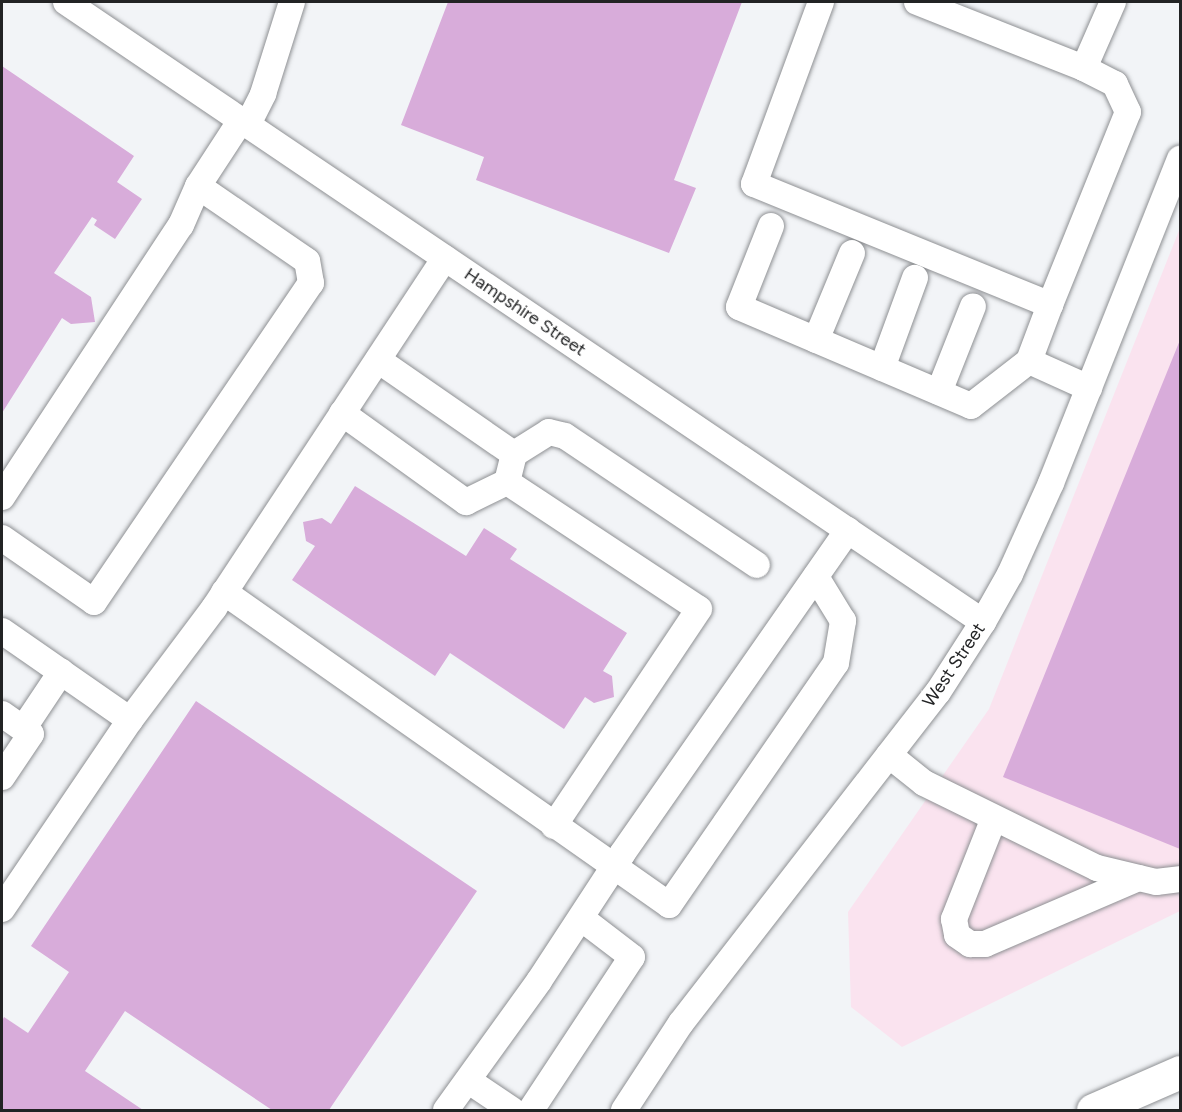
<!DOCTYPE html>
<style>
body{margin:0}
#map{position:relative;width:1182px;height:1112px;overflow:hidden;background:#f2f4f7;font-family:Figtree,sans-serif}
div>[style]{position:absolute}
.industrial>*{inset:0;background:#fae3ef}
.building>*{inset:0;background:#d8acda}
.roads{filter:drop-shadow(0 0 2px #8e9093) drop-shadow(0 0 2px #8e9093)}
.minor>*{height:26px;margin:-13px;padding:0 13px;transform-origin:13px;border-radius:13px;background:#fff}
.highway>*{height:33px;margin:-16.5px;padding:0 16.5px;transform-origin:16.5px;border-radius:16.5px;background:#fff}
span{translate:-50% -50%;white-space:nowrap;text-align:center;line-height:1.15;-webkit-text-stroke:5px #fff;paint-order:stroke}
.street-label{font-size:18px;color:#222324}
.frame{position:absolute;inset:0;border:3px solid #222324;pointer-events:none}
</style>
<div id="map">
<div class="industrial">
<div style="clip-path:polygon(1180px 228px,1180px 911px,902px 1047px,851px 1007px,848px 912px,989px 709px)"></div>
</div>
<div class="building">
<div style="clip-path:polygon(448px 2px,742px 2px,674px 180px,696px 188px,669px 253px,476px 180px,484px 157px,401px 125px)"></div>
<div style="clip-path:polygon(2px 66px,134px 156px,117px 182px,142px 199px,115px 239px,94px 225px,97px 220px,92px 217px,54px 273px,91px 297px,95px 322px,71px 324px,62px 318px,2px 413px)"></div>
<div style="clip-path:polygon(1180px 340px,1180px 849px,1003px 777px)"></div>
<div style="clip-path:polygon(355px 486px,466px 556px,484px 528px,517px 549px,510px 559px,627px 633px,603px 671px,612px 676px,614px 697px,594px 703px,585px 697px,564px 729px,450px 653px,435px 676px,292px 580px,315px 546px,306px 541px,303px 522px,322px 518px,331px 524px)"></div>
<div style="clip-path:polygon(196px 701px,477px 891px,329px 1110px,272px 1110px,125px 1011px,85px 1071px,143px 1110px,2px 1110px,2px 1021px,4px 1017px,28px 1033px,69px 972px,31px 946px)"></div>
</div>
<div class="roads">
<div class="minor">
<div style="left:66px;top:2px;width:1107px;rotate:34.06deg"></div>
<div style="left:821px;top:2px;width:194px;rotate:110.2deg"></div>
<div style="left:754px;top:184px;width:320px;rotate:22.2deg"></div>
<div style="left:1050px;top:305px;width:60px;rotate:110.6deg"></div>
<div style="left:1029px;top:361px;width:66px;rotate:24.2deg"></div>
<div style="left:917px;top:2px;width:180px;rotate:21.6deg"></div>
<div style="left:248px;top:124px;width:34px;rotate:-63deg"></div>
<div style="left:263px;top:94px;width:96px;rotate:-72.5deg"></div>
<div style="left:771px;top:226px;width:87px;rotate:111.6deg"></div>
<div style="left:739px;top:307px;width:252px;rotate:23.1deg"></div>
<div style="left:971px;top:406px;width:73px;rotate:-37.8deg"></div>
<div style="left:1050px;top:305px;width:208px;rotate:-68deg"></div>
<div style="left:1128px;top:112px;width:31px;rotate:-115deg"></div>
<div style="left:1115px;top:84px;width:35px;rotate:-153deg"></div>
<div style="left:1084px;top:68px;width:72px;rotate:-66.3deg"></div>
<div style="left:816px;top:340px;width:94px;rotate:-67.5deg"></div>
<div style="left:378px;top:360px;width:165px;rotate:34.7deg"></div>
<div style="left:514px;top:454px;width:29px;rotate:104deg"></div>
<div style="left:507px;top:482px;width:230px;rotate:33.5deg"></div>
<div style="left:699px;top:609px;width:261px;rotate:123.8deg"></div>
<div style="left:882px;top:368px;width:96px;rotate:-69.9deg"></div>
<div style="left:939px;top:392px;width:92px;rotate:-68.4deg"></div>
<div style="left:342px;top:413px;width:153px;rotate:35.7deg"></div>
<div style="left:466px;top:502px;width:46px;rotate:-26deg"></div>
<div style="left:514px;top:454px;width:41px;rotate:-32.2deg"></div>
<div style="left:549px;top:432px;width:16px;rotate:14deg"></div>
<div style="left:565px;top:436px;width:231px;rotate:33.9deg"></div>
<div style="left:2px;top:497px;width:326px;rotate:-56.7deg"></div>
<div style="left:181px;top:225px;width:43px;rotate:-66.4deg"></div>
<div style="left:2px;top:538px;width:112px;rotate:34.8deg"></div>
<div style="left:94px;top:602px;width:386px;rotate:-55.8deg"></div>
<div style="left:311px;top:283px;width:22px;rotate:-100deg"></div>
<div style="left:307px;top:261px;width:132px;rotate:-145.5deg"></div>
<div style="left:198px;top:186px;width:79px;rotate:-56.9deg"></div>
<div style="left:224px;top:592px;width:544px;rotate:35.12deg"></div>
<div style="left:669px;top:905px;width:294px;rotate:-55.4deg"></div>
<div style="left:836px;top:663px;width:43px;rotate:-80.5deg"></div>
<div style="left:843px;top:621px;width:52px;rotate:-121.5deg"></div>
<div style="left:2px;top:631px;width:156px;rotate:34.8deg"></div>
<div style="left:2px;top:714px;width:35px;rotate:35deg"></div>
<div style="left:31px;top:734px;width:52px;rotate:124deg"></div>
<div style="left:23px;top:729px;width:69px;rotate:-56.3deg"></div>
<div style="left:889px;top:755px;width:45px;rotate:38.7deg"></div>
<div style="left:924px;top:783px;width:193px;rotate:26.2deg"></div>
<div style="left:1097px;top:868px;width:61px;rotate:13.3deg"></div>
<div style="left:1156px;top:882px;width:24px;rotate:-7deg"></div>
<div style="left:994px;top:818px;width:109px;rotate:111.6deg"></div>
<div style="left:954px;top:919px;width:16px;rotate:79deg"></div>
<div style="left:957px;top:935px;width:16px;rotate:35deg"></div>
<div style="left:970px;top:944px;width:15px"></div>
<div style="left:985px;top:944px;width:167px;rotate:-23.3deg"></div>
<div style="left:2px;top:909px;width:228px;rotate:-55.9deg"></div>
<div style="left:130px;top:720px;width:140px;rotate:-53.1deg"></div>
<div style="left:214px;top:608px;width:419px;rotate:-56.6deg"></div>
<div style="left:469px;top:1081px;width:52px;rotate:34deg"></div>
<div style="left:446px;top:1110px;width:159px;rotate:-54.2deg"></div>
<div style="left:539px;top:981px;width:152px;rotate:-56.8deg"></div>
<div style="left:622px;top:854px;width:395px;rotate:-55.1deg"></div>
<div style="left:531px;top:1110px;width:183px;rotate:-56.6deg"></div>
<div style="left:632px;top:957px;width:64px;rotate:-142.6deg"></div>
<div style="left:624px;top:1110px;width:104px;rotate:-56.8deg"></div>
<div style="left:681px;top:1023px;width:419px;rotate:-52.2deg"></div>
<div style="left:938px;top:692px;width:83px;rotate:-57.3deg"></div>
<div style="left:983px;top:622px;width:55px;rotate:-60.6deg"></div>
<div style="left:1010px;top:574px;width:100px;rotate:-65.7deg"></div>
<div style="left:1051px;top:483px;width:349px;rotate:-68.3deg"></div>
</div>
<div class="highway">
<div style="left:1093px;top:1110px;width:95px;rotate:-23.6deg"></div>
</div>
</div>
<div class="street-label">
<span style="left:525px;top:312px;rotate:34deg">Hampshire Street</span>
<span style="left:954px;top:665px;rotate:-56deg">West Street</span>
</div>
<div class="frame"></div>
</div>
